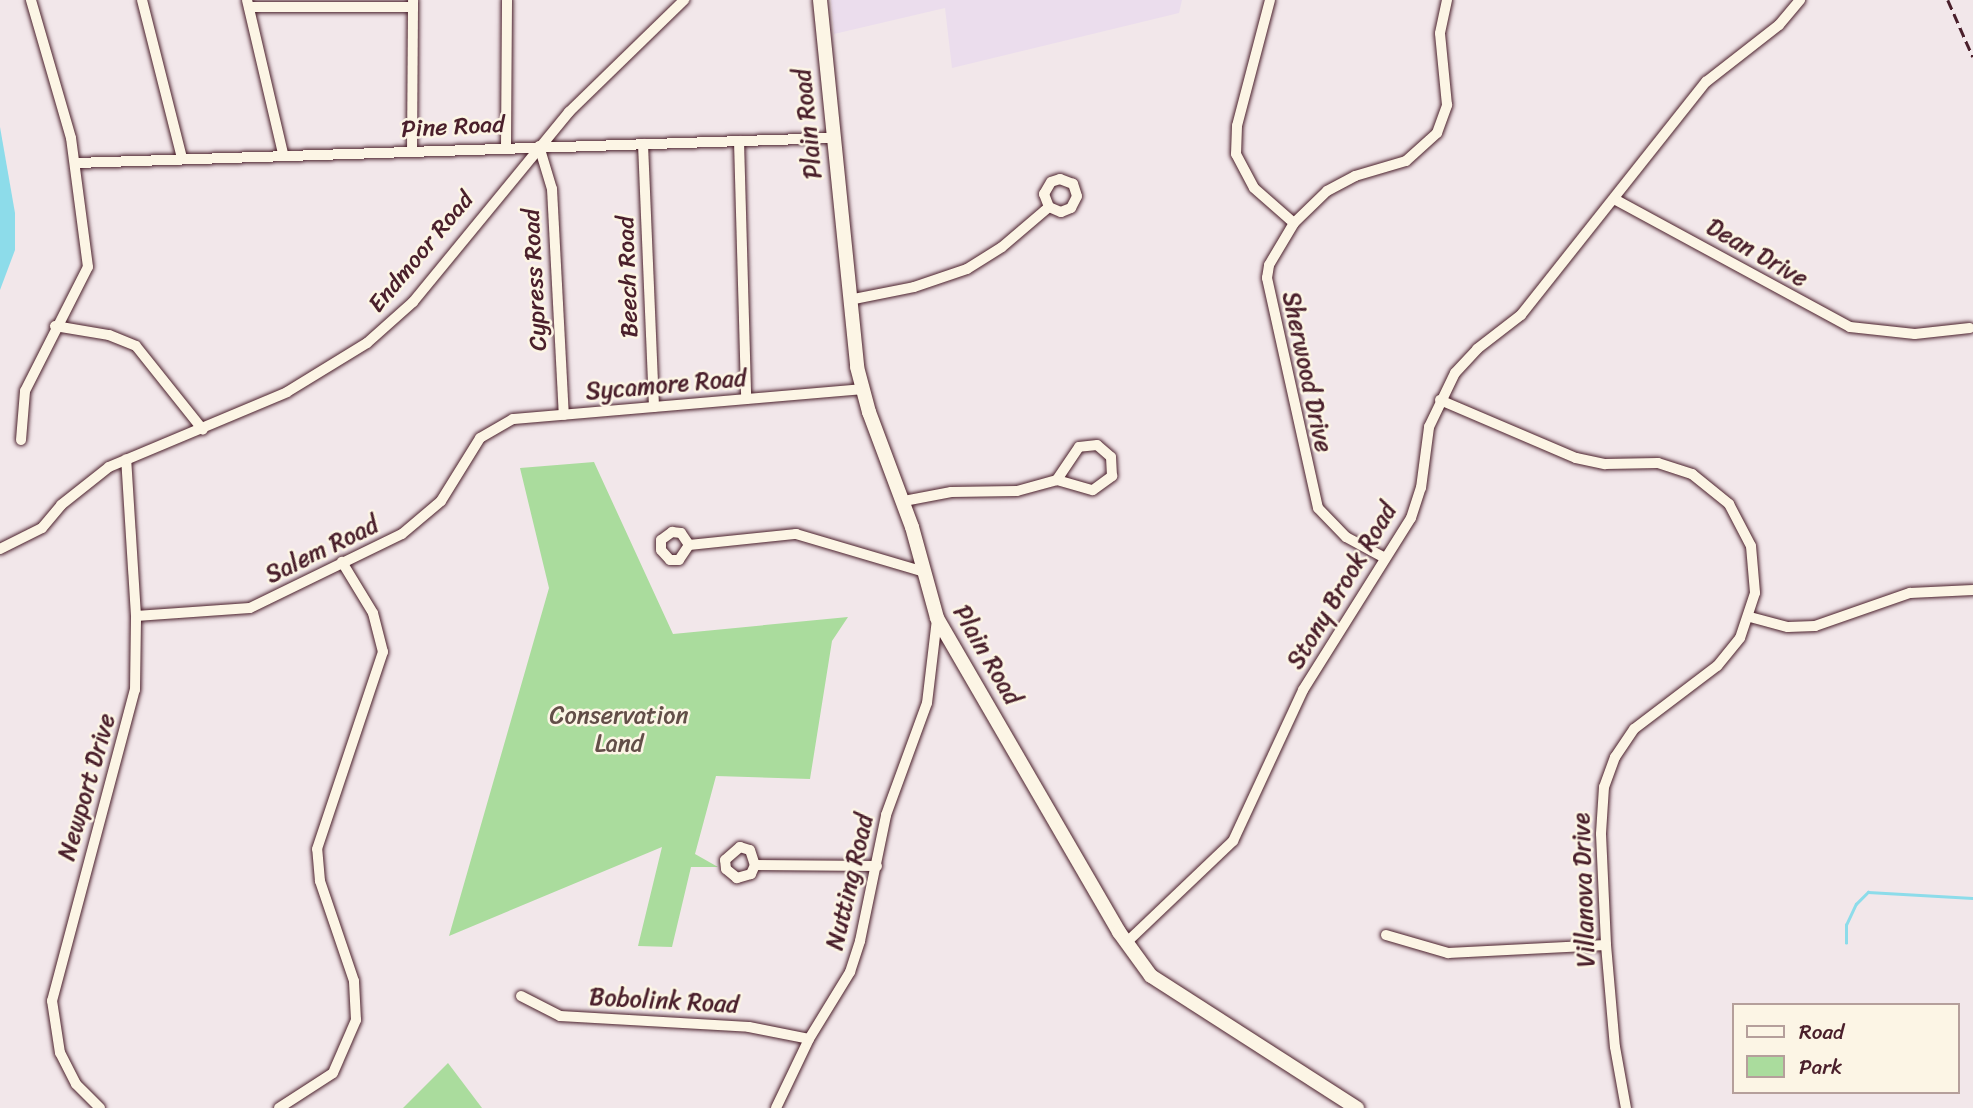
<!DOCTYPE html>
<style>
body{margin:0}
#map{position:relative;width:1973px;height:1108px;overflow:hidden;background:#f2e7ea;font-family:Sriracha,sans-serif}
div>[style]{position:absolute}
.built>*{inset:0;background:#ebdded}
.green>*{inset:0;background:#aadc9d}
.water>*{inset:0;background:#8ddcea}
.stream>*{height:2.5px;margin:-1.25px;padding:0 1.25px;transform-origin:1.25px;border-radius:1.25px;background:#8ddcea}
.roads{filter:drop-shadow(0 0 2px #4a1f2b) drop-shadow(0 0 2px #4a1f2b)}
.minor>*{height:10px;margin:-5px;padding:0 5px;transform-origin:5px;border-radius:5px;background:#fcf5e5}
.secondary>*{height:14px;margin:-7px;padding:0 7px;transform-origin:7px;border-radius:7px;background:#fcf5e5}
.rail>*{height:2.5px;margin-top:-1.25px;transform-origin:0;background:repeating-linear-gradient(90deg,#4a1f2b 0 10px,transparent 0 15px)}
span{translate:-50% -50%;white-space:nowrap;text-align:center;line-height:1.15;-webkit-text-stroke:5px #fcf5e5;paint-order:stroke}
.street-label{font-size:24px;color:#4a1f2b}
.park-label{font-size:24px;color:#624e48}
.legend{position:absolute;left:1732px;top:1003px;width:228px;height:91px;box-sizing:border-box;background:#fcf5e5;border:2px solid #b59f9b;margin:0;padding:9px 12px;list-style:none;font-size:21px;color:#4a1f2b}
.legend li{display:flex;align-items:center;gap:14px;height:35px}
.legend b{width:35px;border:2px solid #b59f9b}
</style>
<div id="map">
<div class="built">
<div style="clip-path:polygon(831px 0,1182px 0,1179px 13px,952px 68px,945px 8px,834px 34px)"></div>
</div>
<div class="green">
<div style="clip-path:polygon(594px 462px,673px 634px,848px 617px,832px 641px,810px 779px,716px 776px,695px 854px,718px 867px,691px 867px,672px 947px,638px 946px,662px 847px,449px 936px,549px 588px,520px 468px)"></div>
<div style="clip-path:polygon(448px 1063px,482px 1108px,403px 1108px)"></div>
</div>
<div class="water">
<div style="clip-path:polygon(0 127px,15px 213px,15px 250px,0 290px)"></div>
</div>
<div class="stream">
<div style="left:1846px;top:943px;width:18px;rotate:-90deg"></div>
<div style="left:1846px;top:925px;width:23px;rotate:-65deg"></div>
<div style="left:1856px;top:904px;width:17px;rotate:-45deg"></div>
<div style="left:1868px;top:892px;width:105px;rotate:3.3deg"></div>
</div>
<div class="roads">
<div class="minor">
<div style="left:142px;top:0;width:163px;rotate:75.8deg"></div>
<div style="left:247px;top:0;width:158px;rotate:76.8deg"></div>
<div style="left:1270px;top:0;width:130px;rotate:104.7deg"></div>
<div style="left:1237px;top:126px;width:28px;rotate:92deg"></div>
<div style="left:1236px;top:154px;width:38px;rotate:62deg"></div>
<div style="left:1254px;top:188px;width:53px;rotate:41.2deg"></div>
<div style="left:249px;top:7px;width:164px"></div>
<div style="left:739px;top:141px;width:258px;rotate:88.4deg"></div>
<div style="left:643px;top:144px;width:263px;rotate:87.6deg"></div>
<div style="left:506px;top:146px;width:146px;rotate:-89.6deg"></div>
<div style="left:539px;top:146px;width:45px;rotate:73.2deg"></div>
<div style="left:552px;top:189px;width:226px;rotate:87deg"></div>
<div style="left:412px;top:151px;width:151px;rotate:-89.6deg"></div>
<div style="left:76px;top:163px;width:756px;rotate:-1.89deg"></div>
<div style="left:1616px;top:200px;width:266px;rotate:28.5deg"></div>
<div style="left:1850px;top:327px;width:65px;rotate:6.1deg"></div>
<div style="left:1915px;top:334px;width:55px;rotate:-6.2deg"></div>
<div style="left:849px;top:300px;width:66px;rotate:-11.3deg"></div>
<div style="left:914px;top:287px;width:56px;rotate:-18.8deg"></div>
<div style="left:967px;top:269px;width:41px;rotate:-32.2deg"></div>
<div style="left:1002px;top:247px;width:62px;rotate:-40.4deg"></div>
<div style="left:1049px;top:207px;width:13px;rotate:23deg"></div>
<div style="left:1061px;top:212px;width:11px;rotate:-22deg"></div>
<div style="left:1071px;top:208px;width:13px;rotate:-63deg"></div>
<div style="left:1077px;top:196px;width:13px;rotate:-108deg"></div>
<div style="left:1073px;top:184px;width:14px;rotate:-159deg"></div>
<div style="left:1060px;top:179px;width:9px;rotate:162deg"></div>
<div style="left:1051px;top:182px;width:14px;rotate:120deg"></div>
<div style="left:1044px;top:194px;width:14px;rotate:69deg"></div>
<div style="left:55px;top:326px;width:55px;rotate:9.5deg"></div>
<div style="left:109px;top:335px;width:29px;rotate:22deg"></div>
<div style="left:136px;top:346px;width:107px;rotate:51.4deg"></div>
<div style="left:1440px;top:400px;width:148px;rotate:23.1deg"></div>
<div style="left:1576px;top:458px;width:30px;rotate:12deg"></div>
<div style="left:1605px;top:464px;width:53px;rotate:-1.1deg"></div>
<div style="left:1658px;top:463px;width:36px;rotate:18deg"></div>
<div style="left:1692px;top:474px;width:48px;rotate:39deg"></div>
<div style="left:1729px;top:504px;width:47px;rotate:62.4deg"></div>
<div style="left:1751px;top:546px;width:47px;rotate:85.1deg"></div>
<div style="left:1755px;top:593px;width:47px;rotate:108.4deg"></div>
<div style="left:1740px;top:638px;width:36px;rotate:129deg"></div>
<div style="left:1717px;top:666px;width:104px;rotate:142.8deg"></div>
<div style="left:1634px;top:729px;width:34px;rotate:124deg"></div>
<div style="left:1615px;top:757px;width:32px;rotate:110deg"></div>
<div style="left:1604px;top:787px;width:47px;rotate:93.7deg"></div>
<div style="left:1601px;top:834px;width:111px;rotate:87.4deg"></div>
<div style="left:1606px;top:945px;width:102px;rotate:85deg"></div>
<div style="left:1615px;top:1047px;width:62px;rotate:79.8deg"></div>
<div style="left:21px;top:440px;width:49px;rotate:-85.3deg"></div>
<div style="left:25px;top:391px;width:139px;rotate:-63.1deg"></div>
<div style="left:88px;top:267px;width:130px;rotate:-97.5deg"></div>
<div style="left:71px;top:138px;width:144px;rotate:-106.2deg"></div>
<div style="left:904px;top:501px;width:48px;rotate:-10.8deg"></div>
<div style="left:951px;top:492px;width:66px;rotate:-0.9deg"></div>
<div style="left:1017px;top:491px;width:41px;rotate:-15.4deg"></div>
<div style="left:1057px;top:480px;width:37px;rotate:16deg"></div>
<div style="left:1093px;top:490px;width:24px;rotate:-36deg"></div>
<div style="left:1112px;top:476px;width:19px;rotate:-93deg"></div>
<div style="left:1111px;top:457px;width:18px;rotate:-139deg"></div>
<div style="left:1097px;top:445px;width:18px;rotate:174deg"></div>
<div style="left:1079px;top:447px;width:40px;rotate:124deg"></div>
<div style="left:689px;top:545px;width:18px;rotate:124deg"></div>
<div style="left:679px;top:560px;width:9px;rotate:180deg"></div>
<div style="left:670px;top:560px;width:13px;rotate:-132deg"></div>
<div style="left:661px;top:550px;width:10px;rotate:-90deg"></div>
<div style="left:661px;top:540px;width:14px;rotate:-36deg"></div>
<div style="left:672px;top:532px;width:9px;rotate:6deg"></div>
<div style="left:681px;top:533px;width:14px;rotate:56deg"></div>
<div style="left:689px;top:545px;width:108px;rotate:-5.9deg"></div>
<div style="left:796px;top:534px;width:134px;rotate:16.5deg"></div>
<div style="left:0;top:549px;width:47px;rotate:-26.6deg"></div>
<div style="left:42px;top:528px;width:30px;rotate:-50deg"></div>
<div style="left:61px;top:505px;width:61px;rotate:-38.4deg"></div>
<div style="left:109px;top:467px;width:193px;rotate:-22.8deg"></div>
<div style="left:287px;top:392px;width:94px;rotate:-31.5deg"></div>
<div style="left:367px;top:343px;width:62px;rotate:-41.7deg"></div>
<div style="left:413px;top:302px;width:246px;rotate:-50.6deg"></div>
<div style="left:569px;top:112px;width:161px;rotate:-44.2deg"></div>
<div style="left:1385px;top:558px;width:44px;rotate:-151.7deg"></div>
<div style="left:1346px;top:537px;width:40px;rotate:-134deg"></div>
<div style="left:1318px;top:508px;width:236px;rotate:-102.5deg"></div>
<div style="left:1267px;top:278px;width:13px;rotate:-81deg"></div>
<div style="left:1269px;top:265px;width:49px;rotate:-59.2deg"></div>
<div style="left:1294px;top:223px;width:46px;rotate:-44.1deg"></div>
<div style="left:1327px;top:191px;width:32px;rotate:-28deg"></div>
<div style="left:1355px;top:176px;width:53px;rotate:-16.4deg"></div>
<div style="left:1406px;top:161px;width:42px;rotate:-42.1deg"></div>
<div style="left:1437px;top:133px;width:30px;rotate:-70deg"></div>
<div style="left:1447px;top:105px;width:72px;rotate:-95.6deg"></div>
<div style="left:1440px;top:33px;width:34px;rotate:-78deg"></div>
<div style="left:136px;top:616px;width:114px;rotate:-4deg"></div>
<div style="left:250px;top:608px;width:169px;rotate:-26deg"></div>
<div style="left:402px;top:534px;width:51px;rotate:-40.2deg"></div>
<div style="left:441px;top:501px;width:74px;rotate:-58.2deg"></div>
<div style="left:480px;top:438px;width:38px;rotate:-30deg"></div>
<div style="left:513px;top:419px;width:350px;rotate:-4.9deg"></div>
<div style="left:1750px;top:617px;width:39px;rotate:15deg"></div>
<div style="left:1788px;top:627px;width:27px;rotate:-2deg"></div>
<div style="left:1815px;top:626px;width:101px;rotate:-19.2deg"></div>
<div style="left:1910px;top:593px;width:63px;rotate:-2.7deg"></div>
<div style="left:755px;top:865px;width:10px;rotate:114deg"></div>
<div style="left:751px;top:874px;width:15px;rotate:164deg"></div>
<div style="left:737px;top:878px;width:14px;rotate:-141deg"></div>
<div style="left:726px;top:869px;width:9px;rotate:-96deg"></div>
<div style="left:725px;top:860px;width:20px;rotate:-41deg"></div>
<div style="left:740px;top:847px;width:10px;rotate:17deg"></div>
<div style="left:750px;top:850px;width:16px;rotate:72deg"></div>
<div style="left:755px;top:865px;width:122px;rotate:0.5deg"></div>
<div style="left:1386px;top:935px;width:65px;rotate:16.2deg"></div>
<div style="left:1448px;top:953px;width:158px;rotate:-2.9deg"></div>
<div style="left:1126px;top:943px;width:148px;rotate:-43.6deg"></div>
<div style="left:1233px;top:841px;width:166px;rotate:-65.1deg"></div>
<div style="left:1303px;top:690px;width:203px;rotate:-57.9deg"></div>
<div style="left:1411px;top:518px;width:32px;rotate:-72deg"></div>
<div style="left:1421px;top:488px;width:62px;rotate:-82.5deg"></div>
<div style="left:1429px;top:427px;width:60px;rotate:-64.3deg"></div>
<div style="left:1455px;top:373px;width:33px;rotate:-47deg"></div>
<div style="left:1477px;top:349px;width:56px;rotate:-37.7deg"></div>
<div style="left:1521px;top:315px;width:298px;rotate:-51.6deg"></div>
<div style="left:1706px;top:82px;width:93px;rotate:-38deg"></div>
<div style="left:1779px;top:25px;width:33px;rotate:-50deg"></div>
<div style="left:521px;top:996px;width:44px;rotate:27.1deg"></div>
<div style="left:560px;top:1016px;width:189px;rotate:3.3deg"></div>
<div style="left:749px;top:1027px;width:61px;rotate:11.3deg"></div>
<div style="left:100px;top:1108px;width:34px;rotate:-135deg"></div>
<div style="left:76px;top:1084px;width:35px;rotate:-117deg"></div>
<div style="left:60px;top:1053px;width:53px;rotate:-98.7deg"></div>
<div style="left:52px;top:1001px;width:322px;rotate:-75.1deg"></div>
<div style="left:135px;top:690px;width:74px;rotate:-89.2deg"></div>
<div style="left:136px;top:616px;width:157px;rotate:-93.6deg"></div>
<div style="left:279px;top:1108px;width:64px;rotate:-32.9deg"></div>
<div style="left:333px;top:1073px;width:58px;rotate:-66.5deg"></div>
<div style="left:356px;top:1020px;width:39px;rotate:-93deg"></div>
<div style="left:354px;top:981px;width:106px;rotate:-108.8deg"></div>
<div style="left:320px;top:881px;width:32px;rotate:-95deg"></div>
<div style="left:317px;top:849px;width:208px;rotate:-71.5deg"></div>
<div style="left:383px;top:652px;width:40px;rotate:-104.4deg"></div>
<div style="left:373px;top:613px;width:60px;rotate:-121.3deg"></div>
<div style="left:776px;top:1108px;width:76px;rotate:-64.4deg"></div>
<div style="left:809px;top:1039px;width:79px;rotate:-58.5deg"></div>
<div style="left:850px;top:972px;width:33px;rotate:-72deg"></div>
<div style="left:860px;top:941px;width:129px;rotate:-78.3deg"></div>
<div style="left:886px;top:815px;width:119px;rotate:-69.9deg"></div>
<div style="left:927px;top:703px;width:85px;rotate:-83.2deg"></div>
</div>
<div class="secondary">
<div style="left:820px;top:0;width:369px;rotate:84.2deg"></div>
<div style="left:857px;top:367px;width:47px;rotate:75.1deg"></div>
<div style="left:869px;top:412px;width:123px;rotate:69.5deg"></div>
<div style="left:912px;top:527px;width:94px;rotate:74.6deg"></div>
<div style="left:937px;top:618px;width:363px;rotate:59.9deg"></div>
<div style="left:1119px;top:932px;width:54px;rotate:54deg"></div>
<div style="left:1151px;top:976px;width:245px;rotate:32.7deg"></div>
</div>
</div>
<div class="rail">
<div style="left:1948px;top:0;width:62px;rotate:66.3deg"></div>
</div>
<div class="street-label">
<span style="left:808px;top:124px;rotate:-96deg">Plain Road</span>
<span style="left:453px;top:127px;rotate:-3deg">Pine Road</span>
<span style="left:421px;top:252px;rotate:-50deg">Endmoor Road</span>
<span style="left:1757px;top:253px;rotate:30deg">Dean Drive</span>
<span style="left:628px;top:277px;rotate:-92deg">Beech Road</span>
<span style="left:535px;top:280px;rotate:-93deg">Cypress Road</span>
<span style="left:1307px;top:372px;rotate:78deg">Sherwood Drive</span>
<span style="left:666px;top:385px;rotate:-5deg">Sycamore Road</span>
<span style="left:322px;top:550px;rotate:-26deg">Salem Road</span>
<span style="left:1342px;top:586px;rotate:-59deg">Stony Brook Road</span>
<span style="left:987px;top:655px;rotate:60deg">Plain Road</span>
<span style="left:87px;top:787px;rotate:-74deg">Newport Drive</span>
<span style="left:850px;top:882px;rotate:-77deg">Nutting Road</span>
<span style="left:1584px;top:890px;rotate:-92deg">Villanova Drive</span>
<span style="left:664px;top:1001px;rotate:3deg">Bobolink Road</span>
</div>
<div class="park-label">
<span style="left:619px;top:730px">Conservation<br>Land</span>
</div>
<ul class="legend">
<li><b style="height:9px;background:#fcf5e5"></b>Road</li>
<li><b style="height:19px;background:#aadc9d"></b>Park</li>
</ul>
</div>
